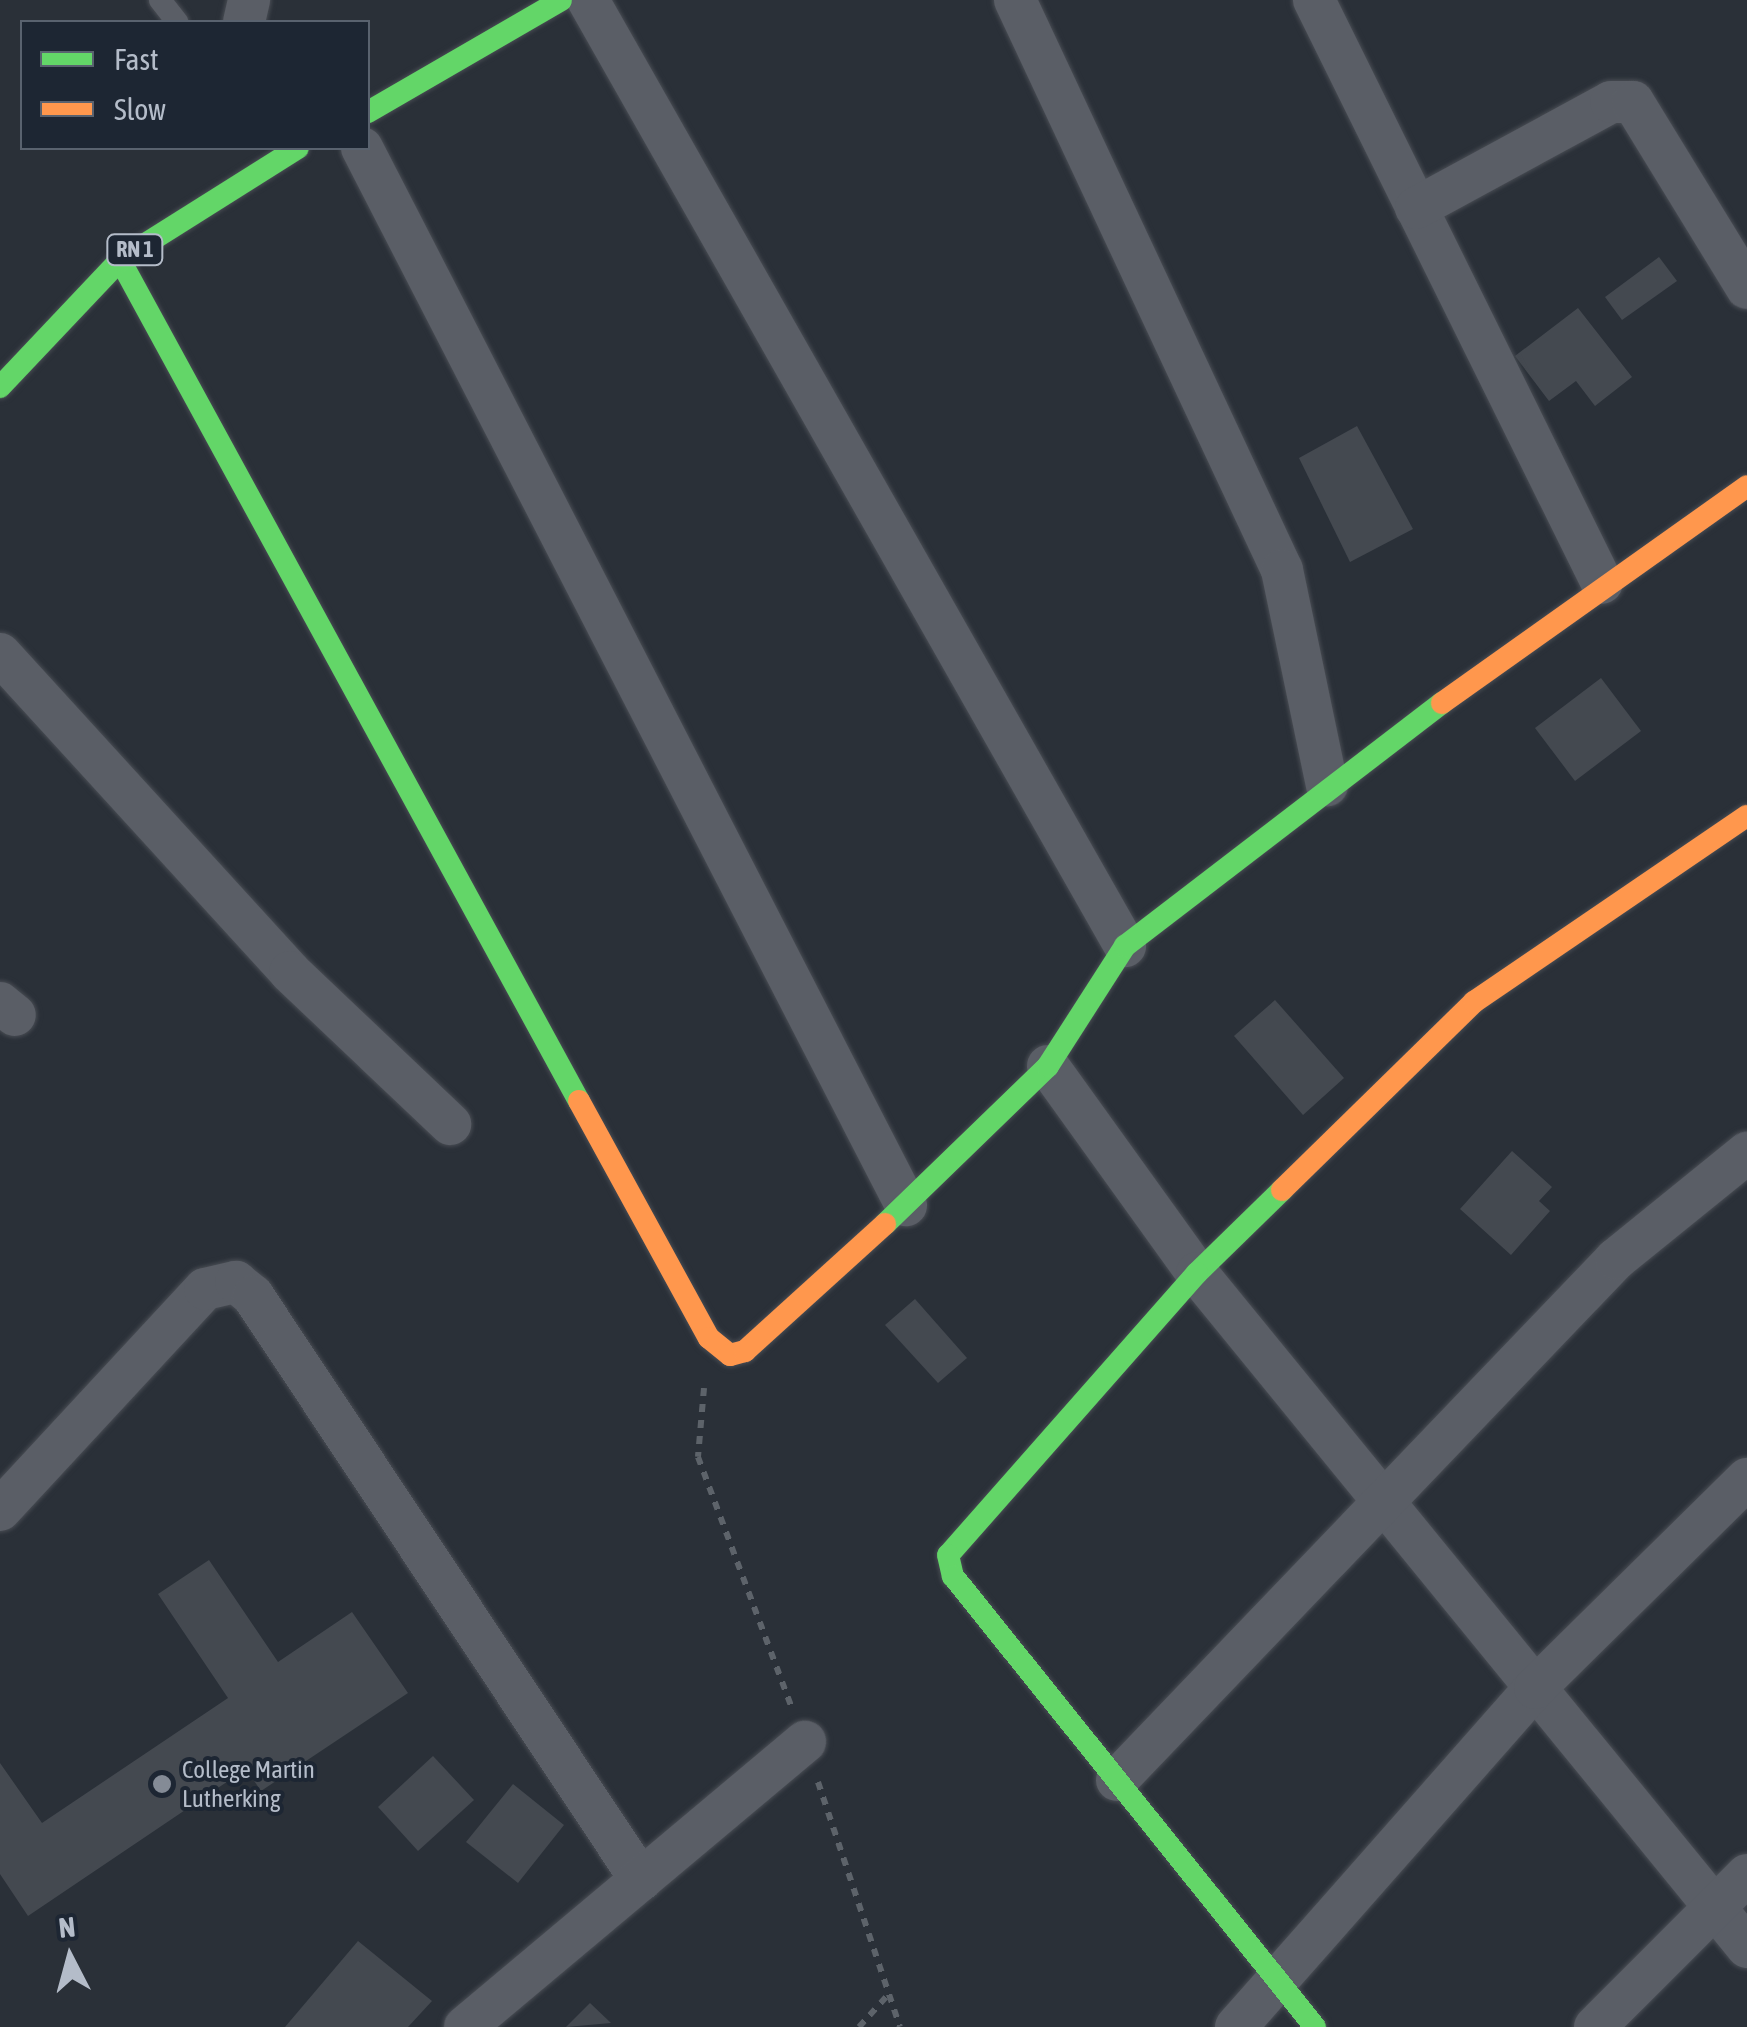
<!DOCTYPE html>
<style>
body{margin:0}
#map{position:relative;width:1747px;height:2027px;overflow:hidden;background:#2a3038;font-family:"Asap Condensed",sans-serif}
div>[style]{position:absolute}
.building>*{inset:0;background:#444950}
.path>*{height:6px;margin-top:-3px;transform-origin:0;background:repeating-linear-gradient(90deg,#5d636a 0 8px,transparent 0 16px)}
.roads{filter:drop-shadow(0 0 2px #484c53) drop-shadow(0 0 2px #484c53)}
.lane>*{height:22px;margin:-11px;padding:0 11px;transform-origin:11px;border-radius:11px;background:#5a5e66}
.street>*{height:42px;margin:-21px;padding:0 21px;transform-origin:21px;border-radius:21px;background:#5a5e66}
.fast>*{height:22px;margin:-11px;padding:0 11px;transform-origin:11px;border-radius:11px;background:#63d668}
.slow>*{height:22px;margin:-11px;padding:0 11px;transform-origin:11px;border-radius:11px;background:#ff974d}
.dots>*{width:28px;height:28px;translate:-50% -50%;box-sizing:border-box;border:5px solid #1d2633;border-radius:50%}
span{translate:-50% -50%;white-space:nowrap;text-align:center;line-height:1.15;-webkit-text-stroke:8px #1d2633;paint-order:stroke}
.shield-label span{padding:2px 8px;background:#1d2633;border:2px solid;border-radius:8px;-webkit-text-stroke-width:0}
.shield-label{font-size:22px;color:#b4bcc9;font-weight:700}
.poi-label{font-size:25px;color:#b4bcc9}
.left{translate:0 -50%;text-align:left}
.legend{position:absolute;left:20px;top:20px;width:350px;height:130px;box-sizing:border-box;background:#1d2633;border:2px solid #59626f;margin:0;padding:12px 18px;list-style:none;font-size:30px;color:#b4bcc9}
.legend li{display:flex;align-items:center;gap:20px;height:50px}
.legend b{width:50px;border:2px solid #59626f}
.north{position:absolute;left:20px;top:1907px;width:100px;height:100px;-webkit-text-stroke:8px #1d2633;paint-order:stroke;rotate:354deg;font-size:28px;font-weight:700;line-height:40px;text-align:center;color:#b4bcc9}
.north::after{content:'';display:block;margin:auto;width:35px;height:45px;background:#b4bcc9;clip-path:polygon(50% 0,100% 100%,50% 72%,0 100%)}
</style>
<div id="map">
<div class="building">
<div style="clip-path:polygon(1659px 257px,1677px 281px,1622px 320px,1605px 297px)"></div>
<div style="clip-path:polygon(1578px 308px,1632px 377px,1595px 406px,1576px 381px,1549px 401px,1515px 356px)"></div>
<div style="clip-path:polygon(1357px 426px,1413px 529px,1350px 562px,1299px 458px)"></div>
<div style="clip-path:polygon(1601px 678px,1641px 731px,1575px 781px,1535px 728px)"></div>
<div style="clip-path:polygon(1275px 1000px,1344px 1078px,1303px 1115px,1234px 1036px)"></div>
<div style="clip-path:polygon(1512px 1151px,1552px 1187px,1539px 1201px,1550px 1211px,1511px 1255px,1460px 1209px)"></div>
<div style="clip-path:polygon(915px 1299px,967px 1358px,938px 1383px,885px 1325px)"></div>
<div style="clip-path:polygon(209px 1560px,278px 1662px,352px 1612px,408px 1693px,261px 1791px,246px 1769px,28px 1916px,0 1874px,0 1763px,42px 1823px,228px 1698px,158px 1594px)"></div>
<div style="clip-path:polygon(433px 1756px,474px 1800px,418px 1851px,378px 1807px)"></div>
<div style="clip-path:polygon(513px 1784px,564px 1825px,518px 1883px,466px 1842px)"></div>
<div style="clip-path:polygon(358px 1941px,432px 2001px,408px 2027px,285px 2027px)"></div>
<div style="clip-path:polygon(590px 2003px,611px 2023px,566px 2027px)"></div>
</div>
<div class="path">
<div style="left:704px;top:1388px;width:69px;rotate:95deg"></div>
<div style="left:698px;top:1457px;width:268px;rotate:69.5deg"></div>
<div style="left:818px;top:1782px;width:258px;rotate:71.5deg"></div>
<div style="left:859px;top:2027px;width:42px;rotate:-47.9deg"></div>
</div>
<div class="roads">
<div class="lane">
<div style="left:160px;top:0;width:28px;rotate:52deg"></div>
</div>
<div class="street">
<div style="left:588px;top:0;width:1088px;rotate:60.42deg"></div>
<div style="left:1015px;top:0;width:629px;rotate:64.9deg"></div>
<div style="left:1282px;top:570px;width:220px;rotate:78.2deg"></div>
<div style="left:1314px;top:0;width:650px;rotate:63.71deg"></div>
<div style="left:244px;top:22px;width:23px;rotate:-77deg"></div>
<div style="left:362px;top:148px;width:1189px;rotate:62.77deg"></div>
<div style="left:1416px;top:208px;width:222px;rotate:-28.5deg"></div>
<div style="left:1611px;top:102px;width:22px"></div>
<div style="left:1633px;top:102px;width:218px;rotate:58.5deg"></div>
<div style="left:0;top:654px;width:430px;rotate:47.6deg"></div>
<div style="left:290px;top:972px;width:221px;rotate:43.5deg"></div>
<div style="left:0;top:1003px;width:19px;rotate:39deg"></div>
<div style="left:1048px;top:1066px;width:255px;rotate:54.3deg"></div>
<div style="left:1197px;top:1273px;width:870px;rotate:50.78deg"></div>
<div style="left:0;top:1510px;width:301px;rotate:-47.2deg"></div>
<div style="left:205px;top:1289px;width:32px;rotate:-13deg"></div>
<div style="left:236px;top:1282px;width:22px;rotate:39deg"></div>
<div style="left:253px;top:1296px;width:701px;rotate:56.4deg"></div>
<div style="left:1117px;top:1780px;width:721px;rotate:-46.24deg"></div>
<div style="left:1616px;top:1259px;width:169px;rotate:-39deg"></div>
<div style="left:465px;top:2027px;width:444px;rotate:-40deg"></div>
<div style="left:1236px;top:2027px;width:452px;rotate:-48.6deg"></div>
<div style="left:1535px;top:1688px;width:298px;rotate:-44.6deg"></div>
<div style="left:1595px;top:2027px;width:215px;rotate:-45deg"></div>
</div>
<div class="fast">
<div style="left:368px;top:112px;width:223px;rotate:-30.1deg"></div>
<div style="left:120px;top:260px;width:958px;rotate:61.38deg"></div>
<div style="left:0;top:387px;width:175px;rotate:-46.6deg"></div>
<div style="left:120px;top:260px;width:210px;rotate:-32.2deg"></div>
<div style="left:1282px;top:1190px;width:119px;rotate:135.7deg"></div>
<div style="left:1197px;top:1273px;width:376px;rotate:131.4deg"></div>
<div style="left:948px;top:1555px;width:22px;rotate:77deg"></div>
<div style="left:953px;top:1576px;width:578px;rotate:51.25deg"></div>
<div style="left:885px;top:1224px;width:227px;rotate:-44.1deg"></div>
<div style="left:1048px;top:1066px;width:143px;rotate:-57.3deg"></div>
<div style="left:1125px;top:946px;width:399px;rotate:-37.5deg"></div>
</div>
<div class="slow">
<div style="left:1442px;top:703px;width:374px;rotate:-35.4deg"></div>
<div style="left:579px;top:1101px;width:270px;rotate:61.3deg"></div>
<div style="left:709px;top:1338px;width:27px;rotate:39deg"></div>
<div style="left:730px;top:1355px;width:16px;rotate:-15deg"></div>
<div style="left:745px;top:1351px;width:189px;rotate:-42.2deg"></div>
<div style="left:1282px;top:1190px;width:269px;rotate:-44.4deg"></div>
<div style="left:1474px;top:1002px;width:330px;rotate:-34.3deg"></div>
</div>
</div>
<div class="dots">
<div style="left:162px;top:1784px;background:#848b96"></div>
</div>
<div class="shield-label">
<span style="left:135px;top:250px">RN 1</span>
</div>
<div class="poi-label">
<span class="left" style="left:182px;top:1784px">College Martin<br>Lutherking</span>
</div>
<ul class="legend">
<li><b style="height:12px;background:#63d668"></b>Fast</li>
<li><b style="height:12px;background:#ff974d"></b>Slow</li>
</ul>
<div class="north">N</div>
</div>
